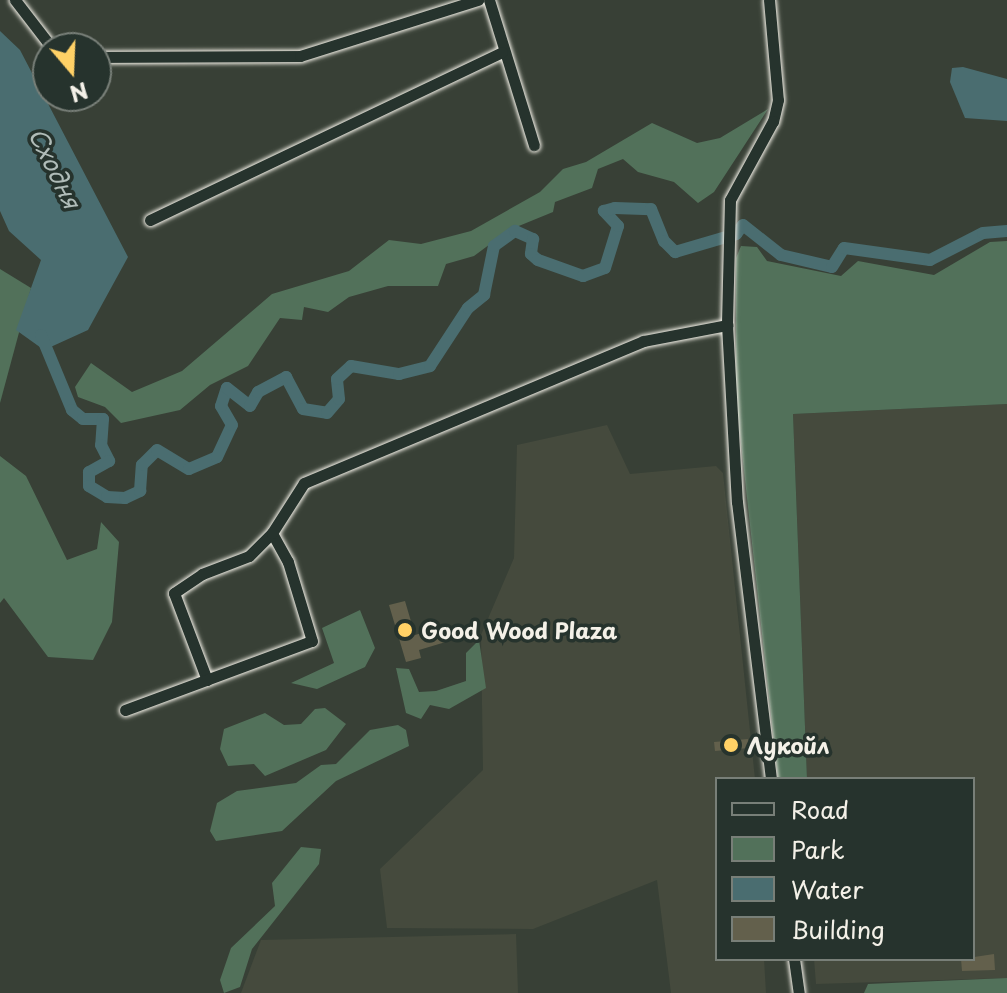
<!DOCTYPE html>
<meta charset="utf-8">
<style>
body{margin:0}
#map{position:relative;width:1007px;height:993px;overflow:hidden;background:#384036;font-family:"Playpen Sans",sans-serif}
div>[style]{position:absolute}
.built>*{inset:0;background:#454a3d}
.green>*{inset:0;background:#52715a}
.water>*{inset:0;background:#4a6d70}
.river>*{height:12px;margin:-6px;padding:0 6px;transform-origin:6px;border-radius:6px;background:#4a6d70}
.building>*{inset:0;background:#63604c}
.roads{filter:drop-shadow(0 0 2px #f4f1e8) drop-shadow(0 0 2px #f4f1e8)}
.minor>*{height:11px;margin:-5.5px;padding:0 5.5px;transform-origin:5.5px;border-radius:5.5px;background:#26332d}
.dots>*{width:22px;height:22px;translate:-50% -50%;box-sizing:border-box;border:4px solid #26332d;border-radius:50%}
span{translate:-50% -50%;white-space:nowrap;text-align:center;line-height:1.15;-webkit-text-stroke:7px #26332d;paint-order:stroke}
.poi-label{font-size:22px;color:#f4f1e8;font-weight:700}
.left{translate:0 -50%;text-align:left}
.water-label{font-size:24px;color:#b0bcb8;font-style:italic}
.legend{position:absolute;left:715px;top:777px;width:260px;height:184px;box-sizing:border-box;background:#26332d;border:2px solid #787f78;margin:0;padding:10px 14px;list-style:none;font-size:24px;color:#f4f1e8}
.legend li{display:flex;align-items:center;gap:16px;height:40px}
.legend b{width:40px;border:2px solid #787f78}
.north{position:absolute;left:32px;top:32px;width:80px;height:80px;box-sizing:border-box;background:#26332d;border:2px solid #787f78;border-radius:50%;rotate:161deg;font-size:22px;font-weight:700;line-height:32px;text-align:center;color:#f4f1e8}
.north::after{content:'';display:block;margin:auto;width:28px;height:36px;background:#ffd166;clip-path:polygon(50% 0,100% 100%,50% 72%,0 100%)}
</style>
<div id="map">
<div class="built">
<div style="clip-path:polygon(1007px 404px,1007px 978px,816px 984px,814px 959px,973px 959px,973px 779px,807px 779px,793px 414px)"></div>
<div style="clip-path:polygon(607px 425px,630px 474px,716px 466px,723px 473px,755px 779px,717px 779px,717px 959px,764px 959px,766px 993px,671px 993px,657px 880px,533px 929px,387px 928px,380px 869px,483px 770px,481px 635px,514px 558px,517px 445px)"></div>
<div style="clip-path:polygon(516px 934px,518px 993px,241px 993px,261px 940px)"></div>
</div>
<div class="green">
<div style="clip-path:polygon(768px 109px,714px 192px,698px 203px,674px 182px,638px 172px,623px 159px,598px 169px,592px 188px,555px 202px,553px 212px,509px 230px,474px 256px,446px 264px,438px 286px,388px 286px,349px 297px,328px 312px,304px 307px,302px 320px,280px 318px,248px 366px,210px 385px,180px 410px,121px 423px,105px 407px,78px 397px,75px 387px,91px 363px,132px 392px,182px 371px,272px 294px,349px 271px,389px 240px,421px 244px,471px 231px,540px 192px,563px 169px,586px 162px,652px 123px,697px 143px,720px 138px)"></div>
<div style="clip-path:polygon(1007px 241px,1007px 404px,793px 414px,807px 779px,778px 779px,736px 398px,736px 258px,741px 246px,757px 247px,767px 261px,841px 276px,858px 261px,934px 275px,990px 242px)"></div>
<div style="clip-path:polygon(0 269px,31px 288px,0 403px)"></div>
<div style="clip-path:polygon(0 456px,26px 476px,67px 560px,97px 549px,101px 522px,119px 542px,112px 622px,93px 660px,48px 657px,4px 598px,0 603px)"></div>
<div style="clip-path:polygon(360px 610px,375px 648px,365px 667px,317px 689px,291px 683px,334px 663px,322px 628px)"></div>
<div style="clip-path:polygon(479px 640px,486px 688px,449px 709px,430px 705px,421px 719px,406px 713px,396px 668px,409px 669px,419px 692px,436px 691px,466px 681px,466px 653px)"></div>
<div style="clip-path:polygon(325px 708px,346px 724px,326px 750px,265px 776px,254px 764px,228px 766px,220px 749px,224px 729px,265px 713px,284px 725px,301px 724px,315px 709px)"></div>
<div style="clip-path:polygon(398px 725px,406px 730px,409px 746px,336px 781px,282px 831px,216px 841px,210px 831px,217px 803px,237px 791px,296px 783px,321px 765px,336px 764px,370px 730px)"></div>
<div style="clip-path:polygon(301px 847px,321px 849px,319px 864px,252px 949px,240px 987px,224px 993px,220px 980px,231px 948px,275px 906px,272px 883px)"></div>
<div style="clip-path:polygon(1007px 978px,1007px 993px,864px 993px,868px 984px)"></div>
</div>
<div class="water">
<div style="clip-path:polygon(0 31px,20px 50px,128px 257px,88px 330px,44px 350px,16px 330px,41px 260px,9px 231px,0 211px)"></div>
<div style="clip-path:polygon(963px 67px,1007px 79px,1007px 121px,965px 118px,950px 82px,952px 68px)"></div>
</div>
<div class="river">
<div style="left:41px;top:335px;width:81px;rotate:67.5deg"></div>
<div style="left:72px;top:410px;width:14px;rotate:39deg"></div>
<div style="left:83px;top:419px;width:20px"></div>
<div style="left:103px;top:419px;width:26px;rotate:94deg"></div>
<div style="left:101px;top:445px;width:18px;rotate:63deg"></div>
<div style="left:109px;top:461px;width:23px;rotate:151deg"></div>
<div style="left:89px;top:472px;width:14px;rotate:90deg"></div>
<div style="left:89px;top:486px;width:21px;rotate:31deg"></div>
<div style="left:107px;top:497px;width:18px;rotate:3deg"></div>
<div style="left:125px;top:498px;width:17px;rotate:-25deg"></div>
<div style="left:140px;top:491px;width:26px;rotate:-86deg"></div>
<div style="left:142px;top:465px;width:21px;rotate:-45deg"></div>
<div style="left:157px;top:450px;width:37px;rotate:31deg"></div>
<div style="left:189px;top:469px;width:30px;rotate:-23deg"></div>
<div style="left:217px;top:457px;width:35px;rotate:-65deg"></div>
<div style="left:232px;top:425px;width:22px;rotate:-120deg"></div>
<div style="left:221px;top:406px;width:19px;rotate:-72deg"></div>
<div style="left:227px;top:388px;width:29px;rotate:38deg"></div>
<div style="left:250px;top:406px;width:16px;rotate:-60deg"></div>
<div style="left:258px;top:392px;width:32px;rotate:-28deg"></div>
<div style="left:286px;top:377px;width:36px;rotate:62deg"></div>
<div style="left:303px;top:409px;width:24px;rotate:9deg"></div>
<div style="left:327px;top:413px;width:18px;rotate:-49deg"></div>
<div style="left:339px;top:399px;width:20px;rotate:-96deg"></div>
<div style="left:337px;top:379px;width:19px;rotate:-43deg"></div>
<div style="left:351px;top:366px;width:49px;rotate:9.5deg"></div>
<div style="left:399px;top:374px;width:32px;rotate:-14deg"></div>
<div style="left:430px;top:366px;width:69px;rotate:-56.8deg"></div>
<div style="left:468px;top:308px;width:21px;rotate:-39deg"></div>
<div style="left:484px;top:295px;width:50px;rotate:-78.5deg"></div>
<div style="left:494px;top:246px;width:26px;rotate:-36deg"></div>
<div style="left:515px;top:231px;width:20px;rotate:24deg"></div>
<div style="left:533px;top:239px;width:15px;rotate:98deg"></div>
<div style="left:531px;top:254px;width:9px;rotate:41deg"></div>
<div style="left:538px;top:260px;width:48px;rotate:19.6deg"></div>
<div style="left:583px;top:276px;width:23px;rotate:-20deg"></div>
<div style="left:605px;top:268px;width:44px;rotate:-72.8deg"></div>
<div style="left:618px;top:226px;width:21px;rotate:-133deg"></div>
<div style="left:604px;top:211px;width:11px;rotate:-15deg"></div>
<div style="left:615px;top:208px;width:36px;rotate:2deg"></div>
<div style="left:651px;top:209px;width:35px;rotate:68deg"></div>
<div style="left:664px;top:241px;width:16px;rotate:45deg"></div>
<div style="left:675px;top:252px;width:64px;rotate:-16.4deg"></div>
<div style="left:736px;top:234px;width:11px;rotate:-52deg"></div>
<div style="left:743px;top:225px;width:48px;rotate:38.3deg"></div>
<div style="left:781px;top:255px;width:52px;rotate:13.2deg"></div>
<div style="left:832px;top:267px;width:22px;rotate:-58deg"></div>
<div style="left:844px;top:248px;width:87px;rotate:7.9deg"></div>
<div style="left:930px;top:260px;width:59px;rotate:-27deg"></div>
<div style="left:983px;top:233px;width:24px;rotate:-5deg"></div>
</div>
<div class="building">
<div style="clip-path:polygon(405px 601px,415px 635px,445px 626px,449px 641px,419px 650px,421px 658px,406px 662px,389px 605px)"></div>
<div style="clip-path:polygon(748px 739px,749px 748px,715px 751px,714px 742px)"></div>
<div style="clip-path:polygon(994px 954px,995px 970px,962px 971px,961px 959px)"></div>
</div>
<div class="roads">
<div class="minor">
<div style="left:15px;top:0;width:61px;rotate:52.4deg"></div>
<div style="left:489px;top:0;width:152px;rotate:72.8deg"></div>
<div style="left:769px;top:0;width:100px;rotate:84.9deg"></div>
<div style="left:778px;top:100px;width:22px;rotate:103deg"></div>
<div style="left:773px;top:121px;width:90px;rotate:118.6deg"></div>
<div style="left:730px;top:200px;width:125px;rotate:91.4deg"></div>
<div style="left:727px;top:325px;width:177px;rotate:86.8deg"></div>
<div style="left:737px;top:502px;width:279px;rotate:83deg"></div>
<div style="left:96px;top:57px;width:204px;rotate:-0.3deg"></div>
<div style="left:300px;top:56px;width:187px;rotate:-17.5deg"></div>
<div style="left:150px;top:220px;width:390px;rotate:-25.5deg"></div>
<div style="left:207px;top:680px;width:93px;rotate:-110.8deg"></div>
<div style="left:174px;top:593px;width:34px;rotate:-34deg"></div>
<div style="left:202px;top:574px;width:50px;rotate:-21deg"></div>
<div style="left:249px;top:556px;width:33px;rotate:-45deg"></div>
<div style="left:125px;top:710px;width:199px;rotate:-20.3deg"></div>
<div style="left:312px;top:641px;width:83px;rotate:-106.9deg"></div>
<div style="left:288px;top:562px;width:33px;rotate:-119deg"></div>
<div style="left:272px;top:533px;width:59px;rotate:-57.4deg"></div>
<div style="left:304px;top:483px;width:368px;rotate:-22.7deg"></div>
<div style="left:643px;top:341px;width:86px;rotate:-10.8deg"></div>
<div style="left:794px;top:959px;width:34px;rotate:82deg"></div>
</div>
</div>
<div class="dots">
<div style="left:405px;top:630px;background:#ffd166"></div>
<div style="left:731px;top:745px;background:#ffd166"></div>
</div>
<div class="poi-label">
<span class="left" style="left:421px;top:630px">Good Wood Plaza</span>
<span class="left" style="left:747px;top:745px">Лукойл</span>
</div>
<div class="water-label">
<span style="left:55px;top:168px;rotate:64deg">Сходня</span>
</div>
<ul class="legend">
<li><b style="height:10px;background:#26332d"></b>Road</li>
<li><b style="height:22px;background:#52715a"></b>Park</li>
<li><b style="height:22px;background:#4a6d70"></b>Water</li>
<li><b style="height:22px;background:#63604c"></b>Building</li>
</ul>
<div class="north">N</div>
</div>
